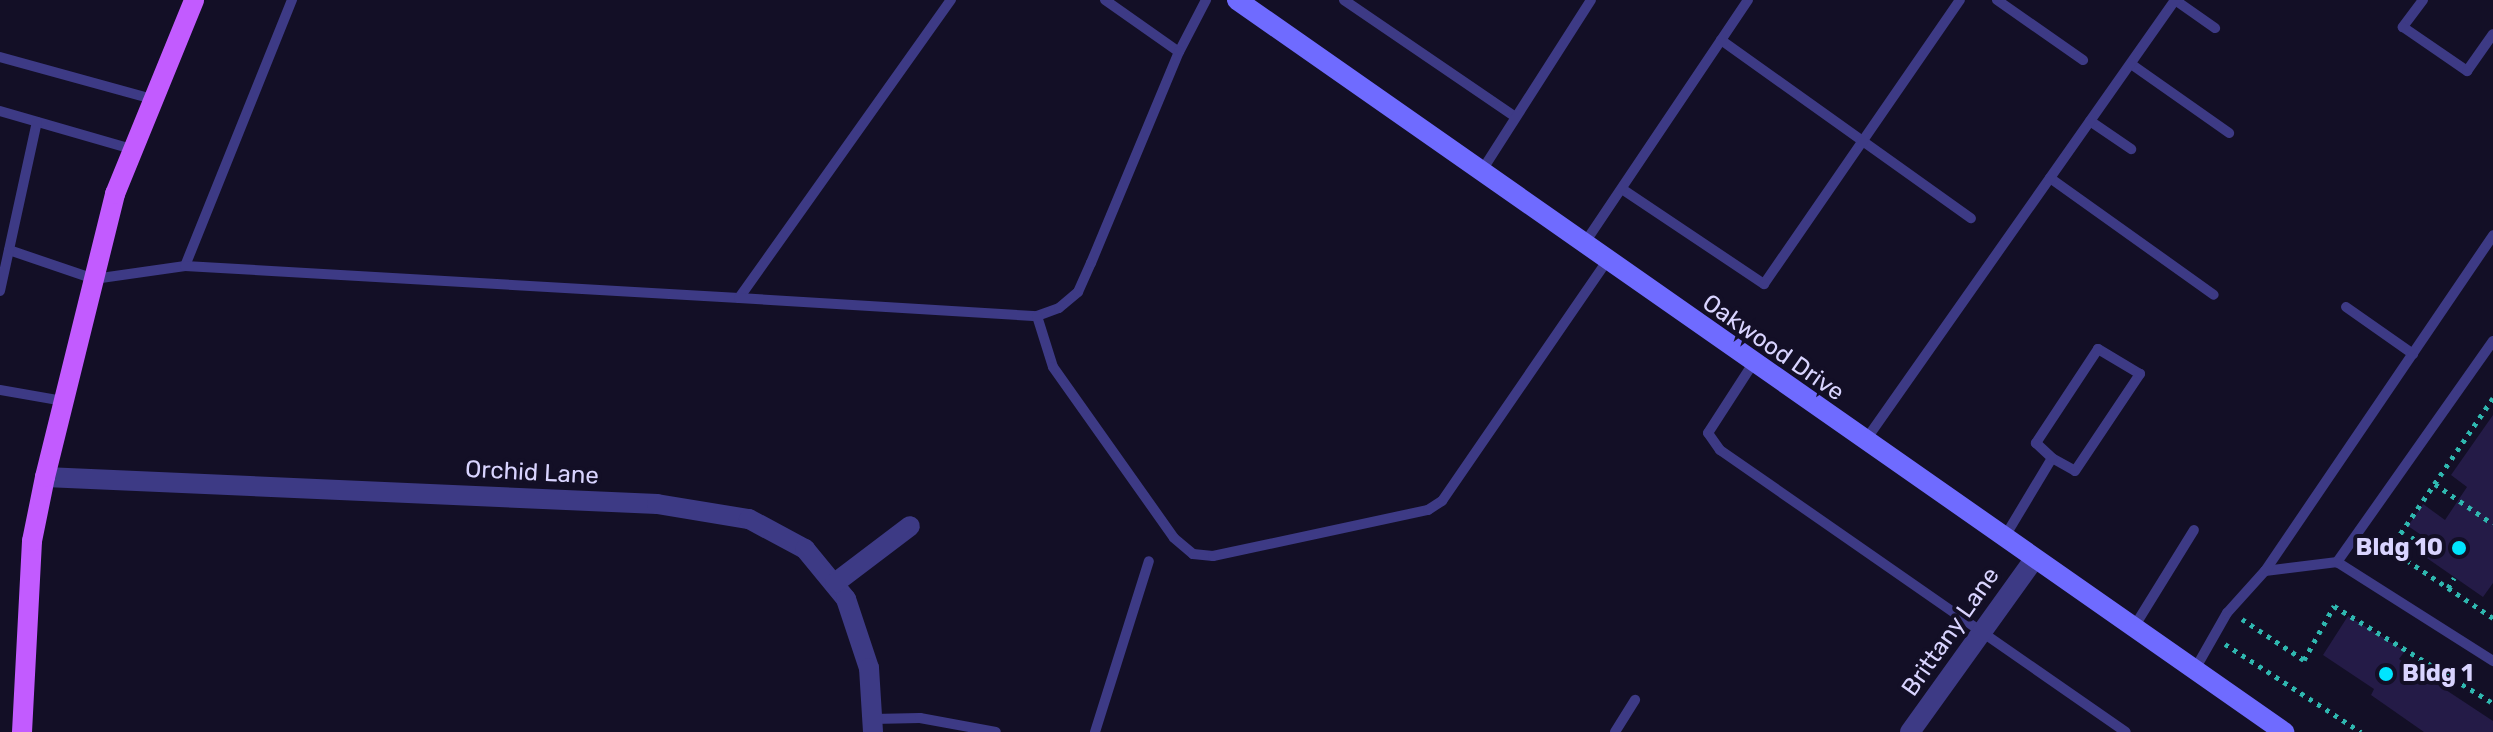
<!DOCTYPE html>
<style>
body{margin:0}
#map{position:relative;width:2493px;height:732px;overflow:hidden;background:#130f26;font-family:Rubik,sans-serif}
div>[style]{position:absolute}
.building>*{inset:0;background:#241b47}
.path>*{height:5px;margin-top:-2.5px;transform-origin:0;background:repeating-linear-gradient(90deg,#2fb8b0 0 4px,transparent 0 10px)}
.lane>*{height:10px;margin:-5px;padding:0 5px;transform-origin:5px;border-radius:5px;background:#3d3a85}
.street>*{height:20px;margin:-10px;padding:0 10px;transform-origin:10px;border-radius:10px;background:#3d3a85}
.secondary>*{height:20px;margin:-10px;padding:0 10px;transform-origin:10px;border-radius:10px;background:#6f6bff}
.primary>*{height:20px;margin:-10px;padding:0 10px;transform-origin:10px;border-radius:10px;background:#c25bff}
.dots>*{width:22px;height:22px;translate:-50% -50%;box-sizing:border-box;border:4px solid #130f26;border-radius:50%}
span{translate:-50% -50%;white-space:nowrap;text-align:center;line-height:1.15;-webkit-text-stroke:8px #130f26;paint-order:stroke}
.street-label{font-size:24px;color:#d9d4ff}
.poi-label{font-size:24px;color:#d9d4ff;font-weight:700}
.right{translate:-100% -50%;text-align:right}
.left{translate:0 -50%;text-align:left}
</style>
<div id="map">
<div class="building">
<div style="clip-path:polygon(2493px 415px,2493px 583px,2483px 597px,2421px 554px,2430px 541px,2408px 526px,2423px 504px,2445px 520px,2467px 487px,2451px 475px)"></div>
<div style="clip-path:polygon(2348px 616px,2405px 651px,2399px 659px,2493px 721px,2493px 732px,2424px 732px,2371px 695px,2374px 689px,2323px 655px)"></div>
</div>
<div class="path">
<div style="left:2493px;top:398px;width:183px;rotate:124.3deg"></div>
<div style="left:2390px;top:549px;width:124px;rotate:33.8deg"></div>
<div style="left:2435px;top:484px;width:70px;rotate:34.6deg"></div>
<div style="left:2402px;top:557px;width:29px;rotate:-59deg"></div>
<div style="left:2448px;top:588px;width:12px;rotate:-59deg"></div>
<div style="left:2242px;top:619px;width:74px;rotate:33.5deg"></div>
<div style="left:2304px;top:660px;width:62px;rotate:-60.9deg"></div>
<div style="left:2334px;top:606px;width:186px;rotate:31.4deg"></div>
<div style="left:2225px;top:644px;width:162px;rotate:32.9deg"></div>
</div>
<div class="lane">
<div style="left:1105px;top:0;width:90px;rotate:35.1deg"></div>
<div style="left:1179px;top:52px;width:59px;rotate:-62.6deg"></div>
<div style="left:1344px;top:0;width:206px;rotate:34.3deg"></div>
<div style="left:1997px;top:0;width:105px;rotate:34.9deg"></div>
<div style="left:2175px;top:0;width:49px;rotate:35deg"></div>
<div style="left:2423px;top:0;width:34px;rotate:127deg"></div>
<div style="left:2403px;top:27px;width:78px;rotate:34.5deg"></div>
<div style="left:2467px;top:71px;width:45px;rotate:-54.9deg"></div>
<div style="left:1721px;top:40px;width:307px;rotate:35.5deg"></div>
<div style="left:0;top:57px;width:159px;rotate:15.4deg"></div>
<div style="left:2131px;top:64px;width:120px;rotate:35.1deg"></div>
<div style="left:0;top:111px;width:137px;rotate:16.1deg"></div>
<div style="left:2090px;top:121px;width:50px;rotate:34.3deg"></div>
<div style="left:1481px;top:172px;width:204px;rotate:-57.4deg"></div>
<div style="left:2050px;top:178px;width:201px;rotate:35.5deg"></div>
<div style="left:1622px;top:189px;width:171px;rotate:33.8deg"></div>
<div style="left:1764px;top:284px;width:345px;rotate:-55.4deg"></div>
<div style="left:1584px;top:244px;width:294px;rotate:-56.1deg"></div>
<div style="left:9px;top:250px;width:90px;rotate:18.8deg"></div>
<div style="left:94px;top:279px;width:92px;rotate:-8.1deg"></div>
<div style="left:185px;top:266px;width:287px;rotate:-68.1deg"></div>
<div style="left:185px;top:266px;width:555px;rotate:3.31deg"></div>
<div style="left:739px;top:298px;width:366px;rotate:-54.6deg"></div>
<div style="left:0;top:291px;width:173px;rotate:-77.7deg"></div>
<div style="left:739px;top:298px;width:299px;rotate:3.5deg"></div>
<div style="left:1037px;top:316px;width:23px;rotate:-20deg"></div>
<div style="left:1059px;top:308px;width:25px;rotate:-40deg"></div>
<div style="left:1078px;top:292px;width:32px;rotate:-66deg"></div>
<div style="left:1091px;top:263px;width:229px;rotate:-67.4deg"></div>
<div style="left:2346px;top:307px;width:82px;rotate:35deg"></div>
<div style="left:1037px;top:316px;width:53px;rotate:72.6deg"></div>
<div style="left:1053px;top:367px;width:209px;rotate:54.7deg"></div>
<div style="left:1174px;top:538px;width:25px;rotate:40deg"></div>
<div style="left:1193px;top:554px;width:20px;rotate:6deg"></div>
<div style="left:1213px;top:556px;width:220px;rotate:-12.1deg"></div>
<div style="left:1428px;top:510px;width:17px;rotate:-33deg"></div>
<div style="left:1442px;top:501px;width:290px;rotate:-55.5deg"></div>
<div style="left:2493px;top:341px;width:271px;rotate:125.2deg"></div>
<div style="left:2337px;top:562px;width:185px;rotate:32.4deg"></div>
<div style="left:1752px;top:365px;width:81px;rotate:122.9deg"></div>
<div style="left:1708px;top:433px;width:21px;rotate:55deg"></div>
<div style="left:1720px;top:450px;width:494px;rotate:34.8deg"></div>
<div style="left:0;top:390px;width:65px;rotate:9.8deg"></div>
<div style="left:1865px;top:441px;width:539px;rotate:-54.89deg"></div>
<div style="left:2004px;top:538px;width:93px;rotate:-59deg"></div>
<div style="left:2052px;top:458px;width:26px;rotate:29deg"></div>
<div style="left:2075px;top:471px;width:117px;rotate:-56.2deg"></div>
<div style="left:2140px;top:374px;width:49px;rotate:-149.2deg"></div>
<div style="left:2098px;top:349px;width:113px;rotate:123.4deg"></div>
<div style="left:2036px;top:443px;width:22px;rotate:43deg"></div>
<div style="left:2265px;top:571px;width:73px;rotate:-7.1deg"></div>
<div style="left:2134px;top:627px;width:114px;rotate:-58.3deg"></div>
<div style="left:2194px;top:671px;width:67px;rotate:-60.4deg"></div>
<div style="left:2227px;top:613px;width:57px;rotate:-47.9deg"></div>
<div style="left:2265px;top:571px;width:406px;rotate:-55.8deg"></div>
<div style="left:873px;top:719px;width:47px;rotate:-1.2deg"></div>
<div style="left:920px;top:718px;width:77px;rotate:10.4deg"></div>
<div style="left:1095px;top:732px;width:179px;rotate:-72.5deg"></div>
<div style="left:1615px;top:732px;width:38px;rotate:-58deg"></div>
</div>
<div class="street">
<div style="left:45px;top:477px;width:613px;rotate:2.53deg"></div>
<div style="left:657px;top:504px;width:93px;rotate:9.3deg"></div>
<div style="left:749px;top:519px;width:64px;rotate:28.2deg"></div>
<div style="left:805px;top:549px;width:65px;rotate:50.6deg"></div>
<div style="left:846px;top:599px;width:73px;rotate:71.6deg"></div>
<div style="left:869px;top:668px;width:64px;rotate:86.4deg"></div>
<div style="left:835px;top:583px;width:94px;rotate:-37.2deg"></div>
<div style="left:1910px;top:732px;width:211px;rotate:-54.3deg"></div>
</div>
<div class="secondary">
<div style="left:1237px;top:0;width:1278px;rotate:34.96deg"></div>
</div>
<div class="primary">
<div style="left:22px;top:732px;width:191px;rotate:-87deg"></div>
<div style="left:32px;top:541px;width:65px;rotate:-78.5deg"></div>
<div style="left:45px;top:477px;width:292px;rotate:-76.1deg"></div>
<div style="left:115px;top:194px;width:209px;rotate:-67.8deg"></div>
</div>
<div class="dots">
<div style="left:2459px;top:548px;background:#00e5ff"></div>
<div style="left:2386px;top:674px;background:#00e5ff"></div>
</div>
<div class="street-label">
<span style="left:1773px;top:348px;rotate:35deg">Oakwood Drive</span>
<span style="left:532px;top:473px;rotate:3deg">Orchid Lane</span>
<span style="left:1951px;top:632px;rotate:-55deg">Brittany Lane</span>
</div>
<div class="poi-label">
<span class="right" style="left:2443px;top:548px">Bldg 10</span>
<span class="left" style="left:2402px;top:674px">Bldg 1</span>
</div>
</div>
